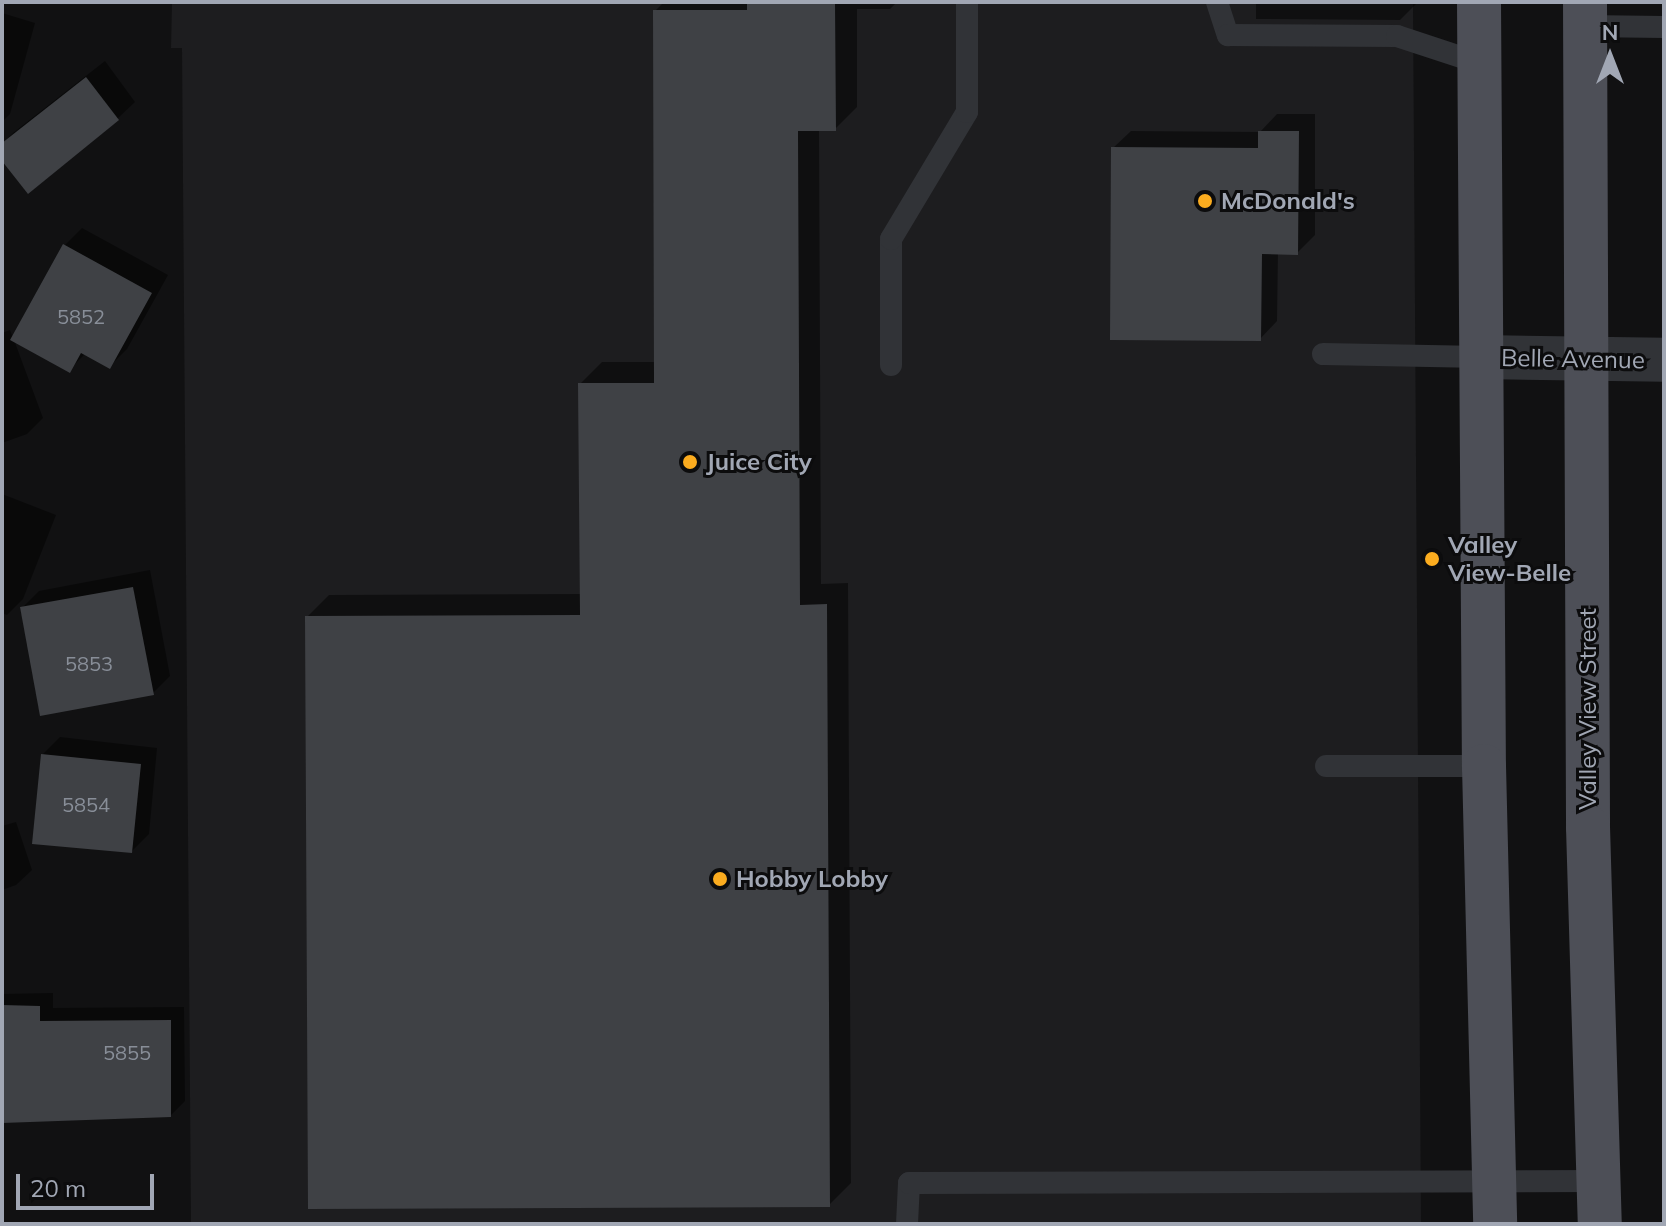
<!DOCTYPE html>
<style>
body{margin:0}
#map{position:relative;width:1666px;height:1226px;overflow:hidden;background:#111112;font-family:Mulish,sans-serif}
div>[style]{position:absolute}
.built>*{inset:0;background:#1d1d1f}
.shadow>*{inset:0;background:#0007}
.building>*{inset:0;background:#3f4145}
.lane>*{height:22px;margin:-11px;padding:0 11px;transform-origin:11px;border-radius:11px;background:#313337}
.street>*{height:44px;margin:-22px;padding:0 22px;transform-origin:22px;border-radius:22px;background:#313337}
.primary>*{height:44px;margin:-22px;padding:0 22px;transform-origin:22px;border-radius:22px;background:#4d4f57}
.dots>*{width:22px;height:22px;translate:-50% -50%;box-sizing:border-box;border:4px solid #0c0c0d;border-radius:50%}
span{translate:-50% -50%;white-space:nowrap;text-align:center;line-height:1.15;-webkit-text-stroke:6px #0c0c0d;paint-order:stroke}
.number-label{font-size:20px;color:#888e98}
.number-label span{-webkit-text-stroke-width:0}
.poi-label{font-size:24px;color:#a1a7b4;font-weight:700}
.left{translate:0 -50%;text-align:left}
.street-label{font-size:24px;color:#a1a7b4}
.frame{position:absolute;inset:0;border:4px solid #a1a7b4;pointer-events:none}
.north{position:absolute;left:1570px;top:16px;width:80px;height:80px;-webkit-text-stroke:6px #0c0c0d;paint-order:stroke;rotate:0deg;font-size:22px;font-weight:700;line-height:32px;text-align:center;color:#a1a7b4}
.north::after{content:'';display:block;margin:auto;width:28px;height:36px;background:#a1a7b4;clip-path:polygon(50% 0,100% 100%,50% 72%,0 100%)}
.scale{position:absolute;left:16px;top:1174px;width:138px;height:36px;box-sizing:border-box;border:4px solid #a1a7b4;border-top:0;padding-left:10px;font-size:24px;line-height:28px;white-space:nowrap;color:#a1a7b4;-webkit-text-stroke:6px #0c0c0d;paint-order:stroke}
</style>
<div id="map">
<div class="built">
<div style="clip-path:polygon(172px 2px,1413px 2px,1421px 1224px,191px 1224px,182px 48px,171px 48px)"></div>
</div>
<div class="shadow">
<div style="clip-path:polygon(664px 2px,897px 2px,890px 9px,857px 9px,857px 107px,835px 129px,819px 129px,821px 584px,848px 583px,851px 1183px,829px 1205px,307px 617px,329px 595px,582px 594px,580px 384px,602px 362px,656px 362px,655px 11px)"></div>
<div style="clip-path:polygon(1256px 2px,1417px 2px,1417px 3px,1400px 20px,1256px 19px)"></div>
<div style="clip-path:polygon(2px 13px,35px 23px,10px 114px,2px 122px)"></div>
<div style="clip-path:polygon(105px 61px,135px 102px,117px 119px,2px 158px,2px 144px,13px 133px)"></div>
<div style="clip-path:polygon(1277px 114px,1315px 114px,1315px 235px,1297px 253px,1278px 252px,1277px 321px,1260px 339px,1113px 148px,1131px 131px,1260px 132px)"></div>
<div style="clip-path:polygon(82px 228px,168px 275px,127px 349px,110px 366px,86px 353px,69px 370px,14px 340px,43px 418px,27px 434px,2px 443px,2px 333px,10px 330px,13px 338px,65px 245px)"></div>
<div style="clip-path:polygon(2px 494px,56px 515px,23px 599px,7px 615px,2px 613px)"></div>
<div style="clip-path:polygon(150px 570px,170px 676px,153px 693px,22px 608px,39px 591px)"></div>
<div style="clip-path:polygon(60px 737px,157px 748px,149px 834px,132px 851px,43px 754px)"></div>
<div style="clip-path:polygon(16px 822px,32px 870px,16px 885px,2px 890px,2px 826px)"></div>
<div style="clip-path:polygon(53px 993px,53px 1008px,184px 1007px,185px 1101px,171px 1115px,2px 1120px,2px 994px)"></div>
</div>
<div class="building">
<div style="clip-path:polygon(747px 2px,835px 2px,836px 131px,798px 131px,800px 605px,827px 604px,830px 1207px,308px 1209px,305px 616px,580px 615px,578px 383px,654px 383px,653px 10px,747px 10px)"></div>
<div style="clip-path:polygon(86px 77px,119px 120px,28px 194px,2px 161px,2px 143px)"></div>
<div style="clip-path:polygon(1258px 131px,1299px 131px,1298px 255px,1262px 254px,1261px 341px,1110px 340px,1111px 147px,1258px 148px)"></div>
<div style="clip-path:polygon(63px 244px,152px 293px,110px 369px,81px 353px,70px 373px,10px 340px)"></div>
<div style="clip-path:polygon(133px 587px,154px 695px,40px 716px,20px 607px)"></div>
<div style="clip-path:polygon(41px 754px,141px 764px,132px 853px,32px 844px)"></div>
<div style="clip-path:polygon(2px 1005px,40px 1006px,40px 1021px,171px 1020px,171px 1117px,2px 1123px)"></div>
</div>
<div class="lane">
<div style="left:1217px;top:2px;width:35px;rotate:72deg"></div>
<div style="left:1228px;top:35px;width:169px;rotate:0.3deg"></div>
<div style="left:1397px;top:36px;width:86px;rotate:18.2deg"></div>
<div style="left:1585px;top:26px;width:79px;rotate:0.7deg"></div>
<div style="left:1323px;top:354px;width:159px;rotate:1.1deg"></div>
<div style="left:891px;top:365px;width:126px;rotate:-90deg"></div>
<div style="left:891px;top:239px;width:148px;rotate:-59.1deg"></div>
<div style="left:967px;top:112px;width:110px;rotate:-90deg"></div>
<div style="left:1326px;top:766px;width:158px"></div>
<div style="left:907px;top:1224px;width:41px;rotate:-87.2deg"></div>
<div style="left:909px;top:1183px;width:691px;rotate:-0.17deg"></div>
</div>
<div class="street">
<div style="left:1482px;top:357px;width:182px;rotate:0.9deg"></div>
</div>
<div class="primary">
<div style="left:1479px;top:2px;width:764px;rotate:89.63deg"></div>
<div style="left:1484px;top:766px;width:458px;rotate:88.6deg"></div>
<div style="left:1585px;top:2px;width:825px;rotate:89.79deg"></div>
<div style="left:1588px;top:827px;width:397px;rotate:88.3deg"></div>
</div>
<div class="dots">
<div style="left:1205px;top:201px;background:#fbac1f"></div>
<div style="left:690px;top:462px;background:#fbac1f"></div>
<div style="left:1432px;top:559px;background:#fbac1f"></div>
<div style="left:720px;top:879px;background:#fbac1f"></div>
</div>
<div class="number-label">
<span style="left:81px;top:316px">5852</span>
<span style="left:89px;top:663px">5853</span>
<span style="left:86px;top:804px">5854</span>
<span style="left:127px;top:1052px">5855</span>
</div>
<div class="poi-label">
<span class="left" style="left:1221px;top:201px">McDonald's</span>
<span class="left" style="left:706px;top:462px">Juice City</span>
<span class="left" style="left:1448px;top:559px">Valley<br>View-Belle</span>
<span class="left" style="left:736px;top:879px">Hobby Lobby</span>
</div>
<div class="street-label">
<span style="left:1573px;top:359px;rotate:1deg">Belle Avenue</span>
<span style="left:1588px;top:709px;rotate:-90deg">Valley View Street</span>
</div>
<div class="frame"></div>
<div class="north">N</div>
<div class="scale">20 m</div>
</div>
